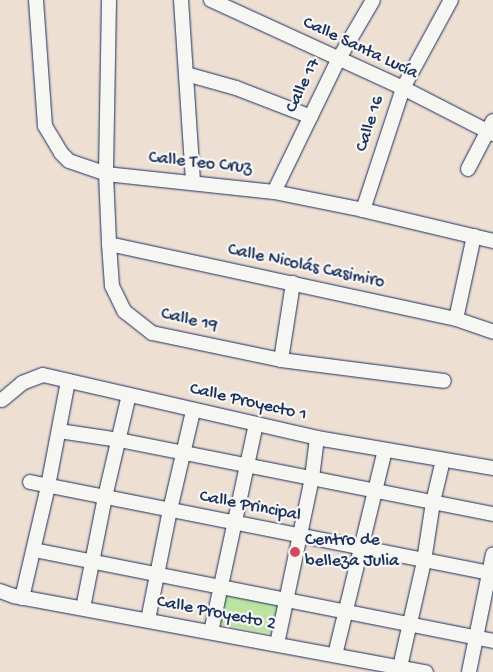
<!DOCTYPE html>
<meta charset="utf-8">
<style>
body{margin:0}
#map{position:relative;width:493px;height:672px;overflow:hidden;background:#eedfd3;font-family:"Gochi Hand",sans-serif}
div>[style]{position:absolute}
.green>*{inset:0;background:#bae4a0}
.roads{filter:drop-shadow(0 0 1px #1b2f5e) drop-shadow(0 0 1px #1b2f5e)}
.street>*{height:14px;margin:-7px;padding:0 7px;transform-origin:7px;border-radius:7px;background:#f6f6f2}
.dots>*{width:14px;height:14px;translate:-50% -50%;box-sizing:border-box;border:2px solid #f6f6f2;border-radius:50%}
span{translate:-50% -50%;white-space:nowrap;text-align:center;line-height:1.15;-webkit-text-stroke:4.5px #f6f6f2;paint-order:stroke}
.street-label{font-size:18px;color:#1b2f5e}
.poi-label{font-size:18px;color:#1b2f5e}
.left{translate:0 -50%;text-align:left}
</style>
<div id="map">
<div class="green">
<div style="clip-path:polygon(222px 590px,280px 601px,275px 634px,217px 624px)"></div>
</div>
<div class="roads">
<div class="street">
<div style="left:36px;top:0;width:126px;rotate:85.9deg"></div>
<div style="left:45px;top:126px;width:31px;rotate:59deg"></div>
<div style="left:61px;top:153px;width:11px;rotate:45deg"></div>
<div style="left:69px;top:161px;width:39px;rotate:19deg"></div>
<div style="left:106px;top:174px;width:169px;rotate:6.1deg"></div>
<div style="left:274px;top:192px;width:91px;rotate:11.4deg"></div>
<div style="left:363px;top:210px;width:134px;rotate:13.4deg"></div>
<div style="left:109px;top:0;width:174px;rotate:91deg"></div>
<div style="left:106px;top:174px;width:70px;rotate:87.5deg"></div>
<div style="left:109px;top:244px;width:42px;rotate:85.9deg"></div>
<div style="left:112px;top:286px;width:28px;rotate:64deg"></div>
<div style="left:124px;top:311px;width:36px;rotate:38deg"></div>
<div style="left:152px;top:333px;width:132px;rotate:11.8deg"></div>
<div style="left:281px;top:360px;width:164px;rotate:7.3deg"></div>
<div style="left:181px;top:0;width:181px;rotate:86.2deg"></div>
<div style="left:211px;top:0;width:211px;rotate:24.6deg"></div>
<div style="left:403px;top:88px;width:101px;rotate:27.1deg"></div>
<div style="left:186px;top:74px;width:52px;rotate:15.6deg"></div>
<div style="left:236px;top:88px;width:80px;rotate:21.1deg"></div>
<div style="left:468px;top:169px;width:54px;rotate:-62.5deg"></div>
<div style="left:274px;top:192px;width:147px;rotate:-64.1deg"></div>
<div style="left:338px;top:60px;width:69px;rotate:-59.7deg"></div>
<div style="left:363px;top:210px;width:128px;rotate:-71.8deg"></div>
<div style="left:403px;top:88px;width:100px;rotate:-61.4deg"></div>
<div style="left:109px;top:244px;width:355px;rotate:12.2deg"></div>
<div style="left:456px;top:319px;width:39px;rotate:19deg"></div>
<div style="left:456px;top:319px;width:85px;rotate:-77.8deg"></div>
<div style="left:281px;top:360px;width:78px;rotate:-81.1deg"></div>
<div style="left:2px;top:400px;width:26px;rotate:-40deg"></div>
<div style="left:22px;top:383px;width:22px;rotate:-21deg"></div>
<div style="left:43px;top:375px;width:281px;rotate:12.9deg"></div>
<div style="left:317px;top:438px;width:179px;rotate:9.7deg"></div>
<div style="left:59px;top:431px;width:61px;rotate:8.5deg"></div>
<div style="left:119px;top:440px;width:381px;rotate:11.2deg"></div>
<div style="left:30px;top:482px;width:472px;rotate:11.2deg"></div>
<div style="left:34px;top:550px;width:468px;rotate:11.2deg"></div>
<div style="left:0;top:591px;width:15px;rotate:20deg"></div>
<div style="left:14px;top:596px;width:419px;rotate:10.5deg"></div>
<div style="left:22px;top:598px;width:115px;rotate:-76.9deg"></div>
<div style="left:48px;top:486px;width:107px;rotate:-79.2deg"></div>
<div style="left:83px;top:608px;width:113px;rotate:-78.8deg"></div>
<div style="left:105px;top:497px;width:105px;rotate:-76.8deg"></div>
<div style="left:148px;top:620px;width:112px;rotate:-78.7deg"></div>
<div style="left:170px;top:510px;width:102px;rotate:-76.9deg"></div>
<div style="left:211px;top:632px;width:213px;rotate:-77.8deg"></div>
<div style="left:277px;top:644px;width:170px;rotate:-78.1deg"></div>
<div style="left:312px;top:478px;width:40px;rotate:-82.9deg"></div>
<div style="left:335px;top:655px;width:211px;rotate:-76.3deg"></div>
<div style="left:400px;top:667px;width:109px;rotate:-77.2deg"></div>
<div style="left:424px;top:561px;width:60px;rotate:-81.3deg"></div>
<div style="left:433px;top:502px;width:43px;rotate:-76.6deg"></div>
<div style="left:469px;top:672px;width:120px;rotate:-78.5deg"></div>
</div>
</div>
<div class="dots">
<div style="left:295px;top:552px;background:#d1495b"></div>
</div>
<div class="street-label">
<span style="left:360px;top:49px;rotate:25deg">Calle Santa Lucía</span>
<span style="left:304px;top:86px;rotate:-64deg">Calle 17</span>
<span style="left:371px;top:124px;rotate:-72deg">Calle 16</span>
<span style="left:200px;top:164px;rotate:6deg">Calle Teo Cruz</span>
<span style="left:306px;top:267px;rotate:12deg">Calle Nicolás Casimiro</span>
<span style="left:189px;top:321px;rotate:13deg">Calle 19</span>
<span style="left:248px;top:403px;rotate:13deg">Calle Proyecto 1</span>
<span style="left:250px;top:507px;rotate:11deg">Calle Principal</span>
<span style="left:216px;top:614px;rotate:11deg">Calle Proyecto 2</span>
</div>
<div class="poi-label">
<span class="left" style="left:305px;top:552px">Centro de<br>belleza Julia</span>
</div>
</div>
